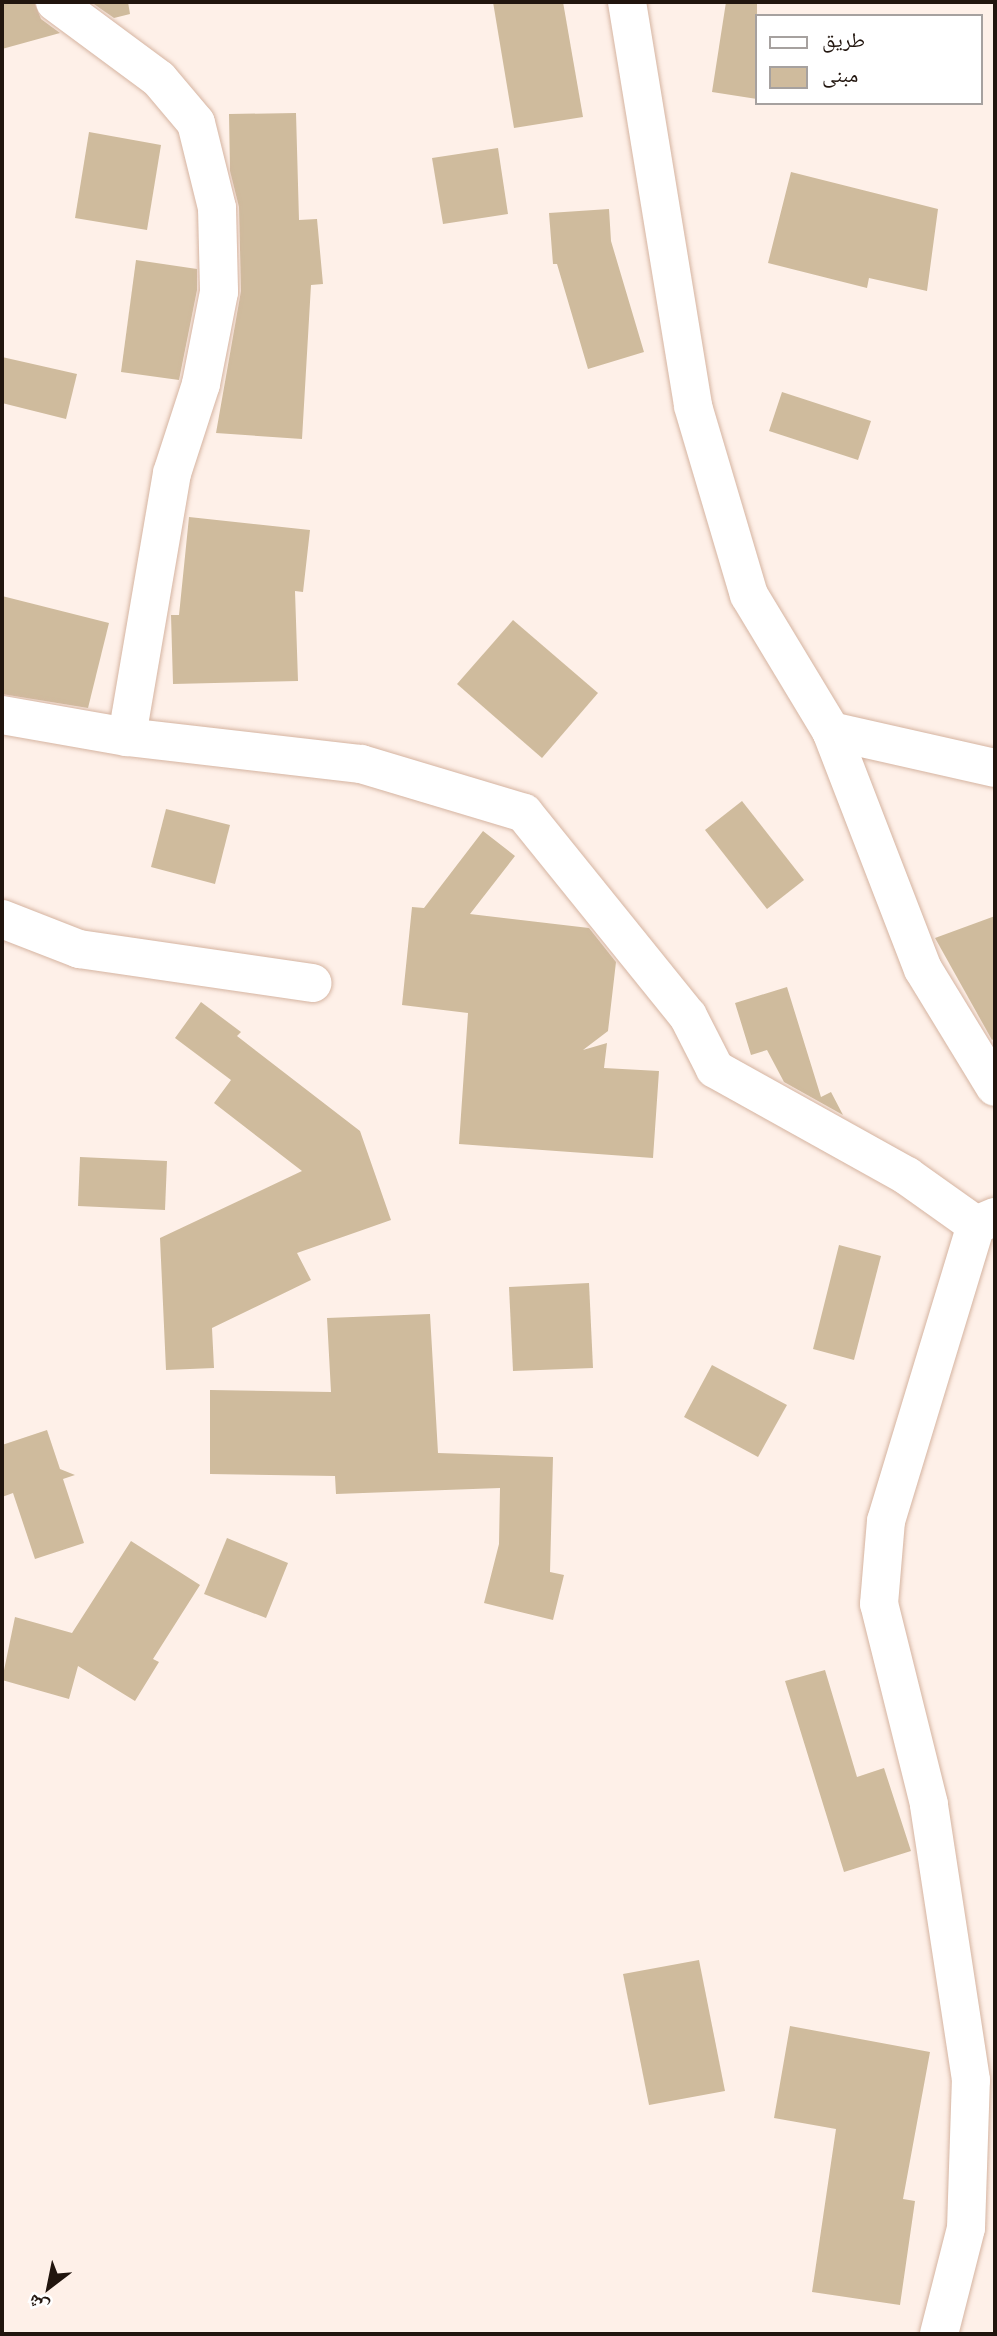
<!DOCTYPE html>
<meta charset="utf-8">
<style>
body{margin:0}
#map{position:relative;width:997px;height:2336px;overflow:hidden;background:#fef0e8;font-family:"Archivo Narrow","Noto Naskh Arabic",sans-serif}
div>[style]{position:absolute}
.building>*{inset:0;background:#cfbb9d}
.roads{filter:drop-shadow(0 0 2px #d5b4a1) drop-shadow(0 0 2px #d5b4a1)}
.minor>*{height:38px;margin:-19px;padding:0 19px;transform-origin:19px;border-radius:19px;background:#fff}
span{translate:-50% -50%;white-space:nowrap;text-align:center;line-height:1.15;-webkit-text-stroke:5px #fff;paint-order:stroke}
.frame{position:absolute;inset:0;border:4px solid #21150e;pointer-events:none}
.legend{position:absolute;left:755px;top:14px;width:228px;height:91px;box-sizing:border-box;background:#fff;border:2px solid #a6a19f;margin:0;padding:9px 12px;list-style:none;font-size:21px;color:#21150e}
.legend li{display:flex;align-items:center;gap:14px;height:35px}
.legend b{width:35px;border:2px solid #a6a19f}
.north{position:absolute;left:14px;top:2252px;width:70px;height:70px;-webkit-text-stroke:5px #fff;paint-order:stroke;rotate:212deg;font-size:19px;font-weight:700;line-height:28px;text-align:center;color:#21150e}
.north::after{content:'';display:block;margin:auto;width:24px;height:32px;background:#21150e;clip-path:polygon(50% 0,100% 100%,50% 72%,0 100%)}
</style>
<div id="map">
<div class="building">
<div style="clip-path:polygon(2px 2px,34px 2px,41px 19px,60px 33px,2px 49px)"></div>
<div style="clip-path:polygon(91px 2px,128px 2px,130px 14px,114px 18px)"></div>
<div style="clip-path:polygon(493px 2px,563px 2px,583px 117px,514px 128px)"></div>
<div style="clip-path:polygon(726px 2px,757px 2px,757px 99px,712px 92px)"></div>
<div style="clip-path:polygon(296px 113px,299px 220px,317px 219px,323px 284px,311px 285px,302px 439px,216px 433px,241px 291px,239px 207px,230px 171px,229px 114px)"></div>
<div style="clip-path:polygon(89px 132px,161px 145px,147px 230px,75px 218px)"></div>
<div style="clip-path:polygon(498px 148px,508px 214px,443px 224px,432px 158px)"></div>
<div style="clip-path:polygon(791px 172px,938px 209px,927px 291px,869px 278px,867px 288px,768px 263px)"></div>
<div style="clip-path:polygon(609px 209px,611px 241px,644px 352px,588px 369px,557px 264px,553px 264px,549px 213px)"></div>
<div style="clip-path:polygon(136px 260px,197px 269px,197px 290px,179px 380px,121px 372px)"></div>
<div style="clip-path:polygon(2px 357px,77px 374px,66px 419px,2px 403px)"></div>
<div style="clip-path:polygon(782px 392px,871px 421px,858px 460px,769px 431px)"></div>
<div style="clip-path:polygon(189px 517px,310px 530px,303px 592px,295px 591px,298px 681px,173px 684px,171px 615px,179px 615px)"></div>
<div style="clip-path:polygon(2px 596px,109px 623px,88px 708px,2px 694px)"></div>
<div style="clip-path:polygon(513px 620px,598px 693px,542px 758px,457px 684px)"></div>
<div style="clip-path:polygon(742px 801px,804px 880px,767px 909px,705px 830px)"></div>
<div style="clip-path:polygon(166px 809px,230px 825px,215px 884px,151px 867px)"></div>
<div style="clip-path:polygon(483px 831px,515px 856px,470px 914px,589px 928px,616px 962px,608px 1031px,583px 1050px,607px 1043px,604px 1068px,659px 1071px,653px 1158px,459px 1144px,468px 1013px,402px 1005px,412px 907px,424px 908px)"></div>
<div style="clip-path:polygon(995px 916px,995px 1038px,992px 1040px,935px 938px)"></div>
<div style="clip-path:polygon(787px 987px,821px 1097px,831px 1092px,843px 1115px,784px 1082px,767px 1050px,751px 1055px,735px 1003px)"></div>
<div style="clip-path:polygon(201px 1002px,241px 1032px,237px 1036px,360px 1131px,391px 1220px,297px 1253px,311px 1280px,212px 1328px,214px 1368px,166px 1370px,160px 1238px,302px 1171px,214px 1103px,231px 1080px,175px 1038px)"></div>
<div style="clip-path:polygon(80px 1157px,167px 1161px,165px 1210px,78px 1206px)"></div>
<div style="clip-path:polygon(839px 1245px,881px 1256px,854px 1360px,813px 1349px)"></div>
<div style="clip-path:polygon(589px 1283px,593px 1368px,513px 1371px,509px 1287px)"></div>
<div style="clip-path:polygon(430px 1314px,438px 1453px,553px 1457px,550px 1572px,564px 1575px,553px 1620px,484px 1603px,499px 1544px,500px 1488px,336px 1494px,335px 1476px,210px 1474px,210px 1390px,331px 1392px,327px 1318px)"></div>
<div style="clip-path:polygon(712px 1365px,787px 1405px,758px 1457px,684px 1417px)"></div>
<div style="clip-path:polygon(47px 1430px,60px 1469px,75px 1475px,63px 1479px,84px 1543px,35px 1559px,13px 1493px,2px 1497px,2px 1445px)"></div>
<div style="clip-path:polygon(227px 1538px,288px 1563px,266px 1618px,204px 1594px)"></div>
<div style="clip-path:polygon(131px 1541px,200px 1585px,153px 1659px,159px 1662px,135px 1701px,78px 1666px,69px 1699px,2px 1680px,15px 1617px,72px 1633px)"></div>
<div style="clip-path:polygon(825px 1670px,857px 1777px,884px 1768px,911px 1851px,844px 1872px,785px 1681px)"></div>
<div style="clip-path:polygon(699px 1960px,725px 2091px,649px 2105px,623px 1974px)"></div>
<div style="clip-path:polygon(790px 2026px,930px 2052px,903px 2199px,915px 2201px,900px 2305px,812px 2292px,836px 2129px,774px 2118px)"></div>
</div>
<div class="roads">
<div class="minor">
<div style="left:55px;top:2px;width:129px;rotate:36.5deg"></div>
<div style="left:159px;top:79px;width:57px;rotate:49.9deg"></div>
<div style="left:196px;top:123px;width:88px;rotate:76.1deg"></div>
<div style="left:217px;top:208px;width:84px;rotate:88.6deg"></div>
<div style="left:219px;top:292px;width:94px;rotate:101.1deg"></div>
<div style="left:201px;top:384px;width:94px;rotate:108deg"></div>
<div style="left:172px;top:473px;width:268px;rotate:99.7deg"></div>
<div style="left:627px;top:2px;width:409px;rotate:80.7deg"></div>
<div style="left:693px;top:406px;width:197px;rotate:73.5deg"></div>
<div style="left:749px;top:595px;width:159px;rotate:58.9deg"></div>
<div style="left:831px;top:731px;width:255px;rotate:68.9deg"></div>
<div style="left:923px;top:969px;width:138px;rotate:58.6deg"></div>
<div style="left:2px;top:715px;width:127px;rotate:10deg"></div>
<div style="left:127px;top:737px;width:236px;rotate:6.6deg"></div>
<div style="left:361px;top:764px;width:170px;rotate:16.7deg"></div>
<div style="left:524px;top:813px;width:261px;rotate:51.1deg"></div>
<div style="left:688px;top:1016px;width:59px;rotate:63deg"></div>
<div style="left:715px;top:1069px;width:220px;rotate:29.1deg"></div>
<div style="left:907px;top:1176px;width:85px;rotate:35.4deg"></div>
<div style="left:831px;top:731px;width:168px;rotate:12.7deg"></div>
<div style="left:2px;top:919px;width:83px;rotate:21.3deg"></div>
<div style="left:79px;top:949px;width:236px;rotate:8.3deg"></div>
<div style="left:939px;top:2334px;width:109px;rotate:-75.7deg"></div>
<div style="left:966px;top:2228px;width:148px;rotate:-88.1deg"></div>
<div style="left:971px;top:2080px;width:279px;rotate:-98.7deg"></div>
<div style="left:929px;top:1804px;width:206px;rotate:-104deg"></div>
<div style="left:879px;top:1604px;width:83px;rotate:-85.2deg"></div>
<div style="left:886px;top:1521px;width:309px;rotate:-73.1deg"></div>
<div style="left:976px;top:1225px;width:21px;rotate:-23deg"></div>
</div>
</div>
<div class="frame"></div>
<ul class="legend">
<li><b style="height:9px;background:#fff"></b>طريق</li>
<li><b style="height:19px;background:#cfbb9d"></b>مبنى</li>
</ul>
<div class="north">ش</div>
</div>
